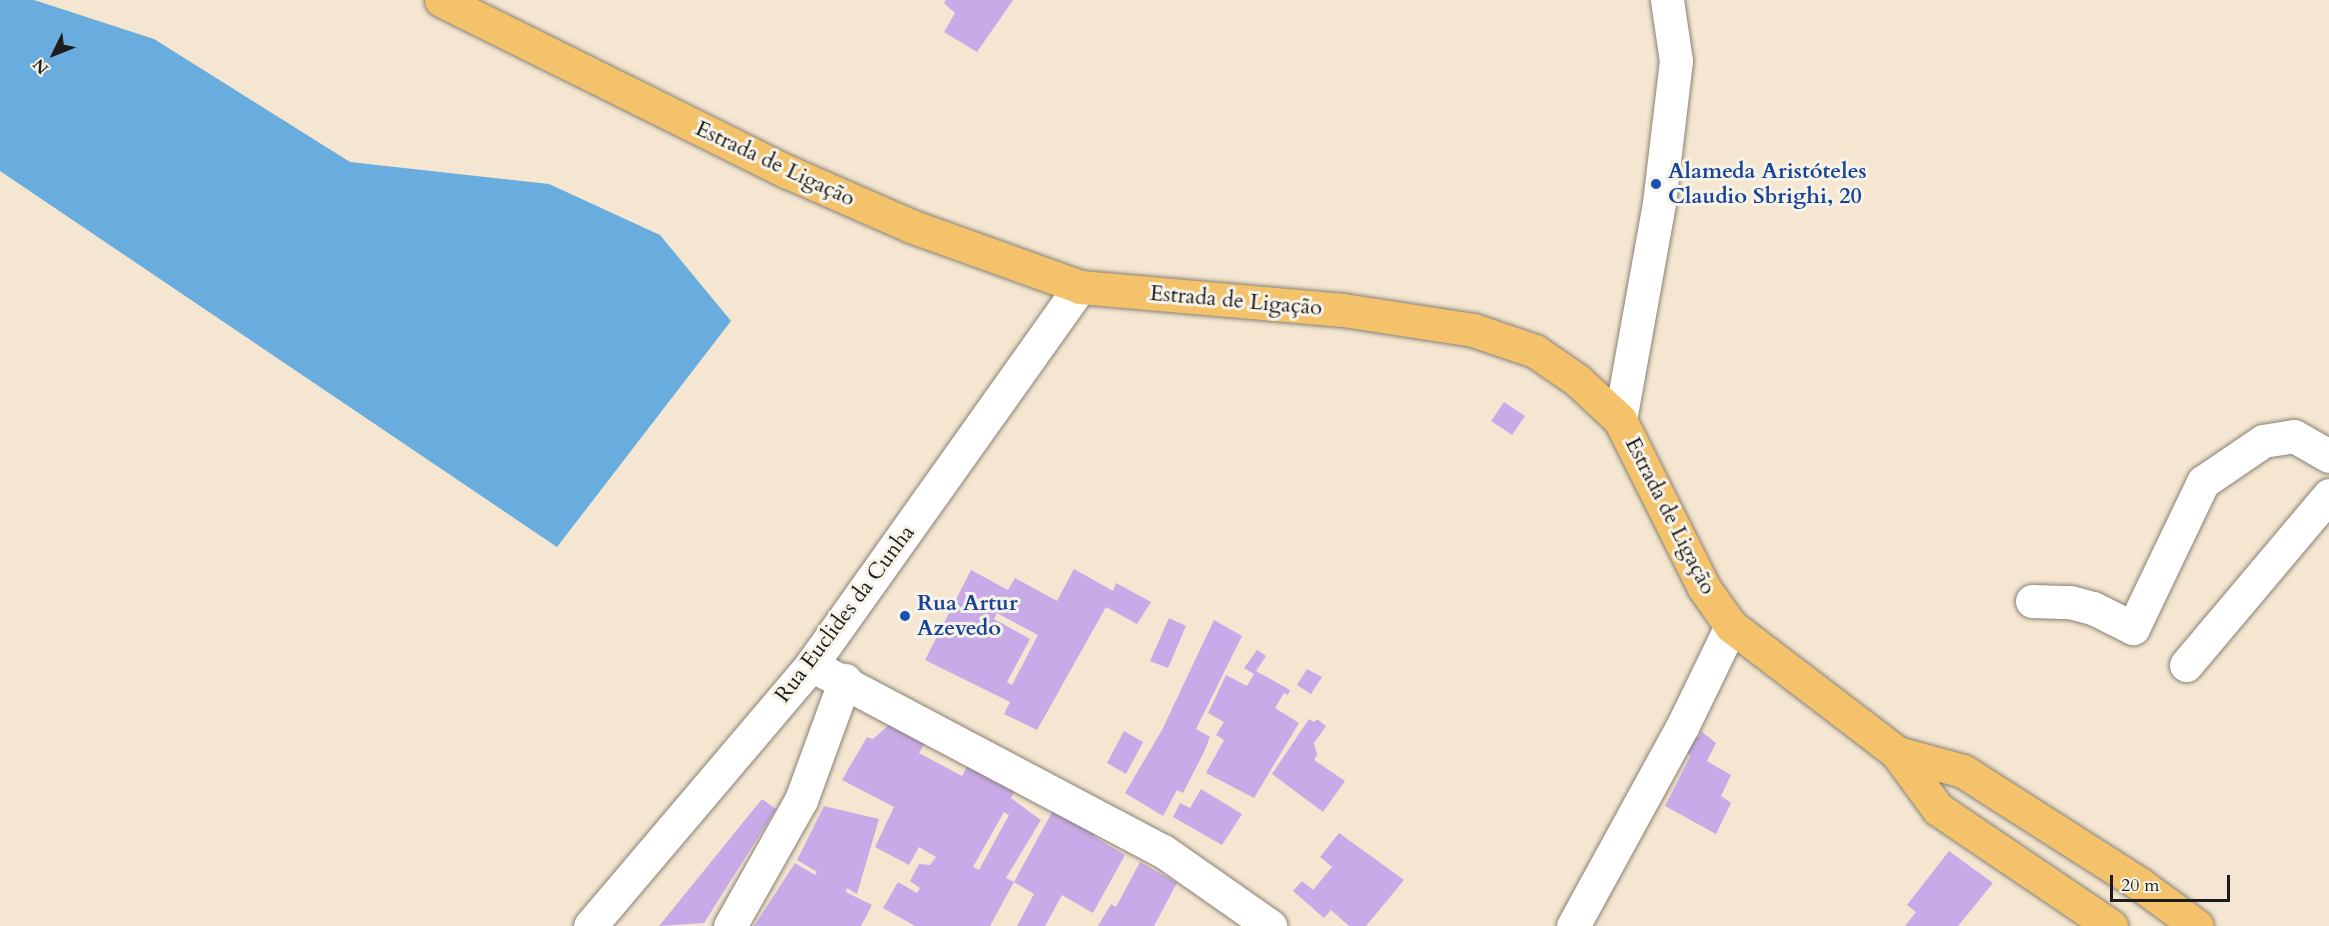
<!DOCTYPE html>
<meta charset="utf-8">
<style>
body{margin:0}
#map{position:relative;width:2329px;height:926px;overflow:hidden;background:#f4e6d0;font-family:Cardo,serif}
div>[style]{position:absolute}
.water>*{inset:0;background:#69adde}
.building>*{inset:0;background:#c8aae8}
.roads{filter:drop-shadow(0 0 2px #888176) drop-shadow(0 0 2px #888176)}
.minor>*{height:33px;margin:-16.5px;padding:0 16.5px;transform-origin:16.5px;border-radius:16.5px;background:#fff}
.major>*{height:33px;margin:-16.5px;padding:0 16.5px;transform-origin:16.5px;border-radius:16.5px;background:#f3c26a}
.dots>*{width:16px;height:16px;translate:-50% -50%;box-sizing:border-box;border:3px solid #f7f3e8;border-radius:50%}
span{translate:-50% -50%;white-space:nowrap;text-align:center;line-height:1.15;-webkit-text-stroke:6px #f7f3e8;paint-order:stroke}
.street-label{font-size:22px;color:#1c1c1c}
.transit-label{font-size:22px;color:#164399;font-weight:700}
.left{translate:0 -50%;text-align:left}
.north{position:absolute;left:24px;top:24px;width:60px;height:60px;-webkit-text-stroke:4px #f7f3e8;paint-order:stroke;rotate:227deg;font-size:16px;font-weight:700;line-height:24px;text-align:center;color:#1c1c1c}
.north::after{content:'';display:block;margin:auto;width:21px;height:27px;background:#1c1c1c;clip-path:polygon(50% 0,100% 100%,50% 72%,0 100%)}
.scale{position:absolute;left:2110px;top:875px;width:120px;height:27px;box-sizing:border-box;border:3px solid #1c1c1c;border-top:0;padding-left:8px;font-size:18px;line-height:21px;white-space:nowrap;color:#1c1c1c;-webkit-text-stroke:4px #f7f3e8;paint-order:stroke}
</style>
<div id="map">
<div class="water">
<div style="clip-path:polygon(0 0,34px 0,154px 39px,350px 162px,549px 184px,660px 235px,731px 321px,557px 547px,0 171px)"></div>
</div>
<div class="building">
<div style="clip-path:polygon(946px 0,1013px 0,977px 52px,944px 32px,955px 13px,944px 3px)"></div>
<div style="clip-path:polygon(1504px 402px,1525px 416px,1512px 435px,1491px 421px)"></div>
<div style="clip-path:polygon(evenodd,1074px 569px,1113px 591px,1116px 583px,1151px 602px,1137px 624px,1106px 607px,1037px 730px,1004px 714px,1010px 702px,925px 660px,971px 570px,1008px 590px,1015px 578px,1057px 601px,1074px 569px,997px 613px,1038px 635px,1012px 685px,1007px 682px,1030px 639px,994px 619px,997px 613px)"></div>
<div style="clip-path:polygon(1169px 618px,1186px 626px,1168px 668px,1150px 661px)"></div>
<div style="clip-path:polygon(1214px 620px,1242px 636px,1196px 729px,1210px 737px,1204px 752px,1183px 793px,1177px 790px,1163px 816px,1125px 793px,1162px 730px)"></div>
<div style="clip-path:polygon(1257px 650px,1266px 656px,1256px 671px,1290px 690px,1288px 695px,1284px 693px,1275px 708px,1299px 723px,1254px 798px,1206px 773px,1224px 740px,1216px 735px,1224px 722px,1208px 713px,1226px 675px,1247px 686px,1254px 674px,1244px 668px)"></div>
<div style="clip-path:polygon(1307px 669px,1322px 677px,1311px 694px,1297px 685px)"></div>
<div style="clip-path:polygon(1309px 719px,1314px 722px,1317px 719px,1326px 726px,1314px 743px,1317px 755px,1314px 760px,1345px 781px,1323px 812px,1272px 774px)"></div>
<div style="clip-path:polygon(evenodd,891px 723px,927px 739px,919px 753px,962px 776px,970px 762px,1019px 784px,1011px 798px,1041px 820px,1006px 878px,1014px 882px,990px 926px,915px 926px,883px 908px,898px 882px,917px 893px,920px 888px,910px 881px,919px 864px,930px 865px,936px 857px,919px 847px,909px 865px,875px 847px,894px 807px,842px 780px,867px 737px,873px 739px,891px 723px,1004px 812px,1009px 815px,979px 870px,973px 867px,1004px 812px)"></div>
<div style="clip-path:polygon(1124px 731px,1143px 742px,1126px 774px,1107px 763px)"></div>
<div style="clip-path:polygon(1702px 732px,1716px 743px,1707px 761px,1731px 775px,1721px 796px,1731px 803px,1716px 834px,1665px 806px,1691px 755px,1684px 752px,1693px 734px,1699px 737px)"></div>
<div style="clip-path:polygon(1201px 789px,1242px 814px,1222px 845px,1173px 817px,1180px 803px,1190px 808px)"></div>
<div style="clip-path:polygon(762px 799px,776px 809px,704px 923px,659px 926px)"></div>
<div style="clip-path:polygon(1056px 805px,1097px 829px,1093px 836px,1125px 855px,1093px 913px,1062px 895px,1045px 926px,1017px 926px,1034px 894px,1014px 882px)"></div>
<div style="clip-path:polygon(824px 806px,879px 819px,857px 894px,847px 888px,846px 892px,872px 905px,861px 926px,754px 926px,795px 863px,815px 875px,817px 872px,797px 860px)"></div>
<div style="clip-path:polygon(1339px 833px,1404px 880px,1366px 926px,1349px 926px,1331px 910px,1324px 918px,1293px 891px,1302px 881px,1313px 890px,1332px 867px,1320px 857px)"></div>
<div style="clip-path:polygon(1949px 851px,1993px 883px,1958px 926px,1905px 926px,1916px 912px,1907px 905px)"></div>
<div style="clip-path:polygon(1140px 862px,1177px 883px,1154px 926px,1098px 926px,1111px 904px,1116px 907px)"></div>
</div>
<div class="roads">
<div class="minor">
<div style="left:1620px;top:420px;width:220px;rotate:-79.8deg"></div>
<div style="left:1659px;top:203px;width:143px;rotate:-83.2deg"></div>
<div style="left:1676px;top:61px;width:62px;rotate:-98.4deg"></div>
<div style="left:2032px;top:601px;width:38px;rotate:2deg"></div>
<div style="left:2070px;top:602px;width:24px;rotate:15deg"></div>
<div style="left:2093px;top:608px;width:45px;rotate:26.6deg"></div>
<div style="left:2133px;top:628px;width:162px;rotate:-64.4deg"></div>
<div style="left:2203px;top:482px;width:73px;rotate:-34.3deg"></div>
<div style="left:2263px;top:441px;width:31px;rotate:-9deg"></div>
<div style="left:2294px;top:436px;width:40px;rotate:29.7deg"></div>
<div style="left:811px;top:665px;width:398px;rotate:27.9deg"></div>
<div style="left:1163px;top:851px;width:131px;rotate:35deg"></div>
<div style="left:2186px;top:665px;width:222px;rotate:-49.9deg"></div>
<div style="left:590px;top:926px;width:342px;rotate:-49.7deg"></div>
<div style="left:811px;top:665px;width:464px;rotate:-54.6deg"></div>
<div style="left:730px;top:926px;width:145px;rotate:-60.6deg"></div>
<div style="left:801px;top:800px;width:128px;rotate:-69.9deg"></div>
<div style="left:1573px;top:926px;width:227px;rotate:-61.3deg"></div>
<div style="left:1682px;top:727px;width:112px;rotate:-64.1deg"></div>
</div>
<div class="major">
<div style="left:441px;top:0;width:387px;rotate:26.4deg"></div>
<div style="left:788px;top:172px;width:134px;rotate:23.7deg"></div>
<div style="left:911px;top:226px;width:180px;rotate:19.8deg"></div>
<div style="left:1080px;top:287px;width:264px;rotate:5deg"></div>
<div style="left:1343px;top:310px;width:132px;rotate:8.7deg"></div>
<div style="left:1473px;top:330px;width:65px;rotate:18.7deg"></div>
<div style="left:1535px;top:351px;width:51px;rotate:34.6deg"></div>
<div style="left:1577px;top:380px;width:59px;rotate:42.9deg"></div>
<div style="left:1620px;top:420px;width:188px;rotate:63.4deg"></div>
<div style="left:1704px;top:588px;width:47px;rotate:54.6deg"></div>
<div style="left:1731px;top:626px;width:209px;rotate:37.4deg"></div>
<div style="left:1897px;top:753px;width:69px;rotate:53.8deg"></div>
<div style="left:1938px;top:809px;width:209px;rotate:34.1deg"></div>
<div style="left:1897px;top:753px;width:68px;rotate:15.3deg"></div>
<div style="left:1963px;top:771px;width:211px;rotate:32.6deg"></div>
<div style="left:2141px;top:885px;width:69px;rotate:36.2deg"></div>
</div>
</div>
<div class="dots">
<div style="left:1656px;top:184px;background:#1a4fb4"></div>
<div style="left:905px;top:616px;background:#1a4fb4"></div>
</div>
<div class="street-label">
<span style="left:775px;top:164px;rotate:25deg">Estrada de Ligação</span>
<span style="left:1236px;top:301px;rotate:5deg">Estrada de Ligação</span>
<span style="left:1670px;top:516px;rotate:63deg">Estrada de Ligação</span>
<span style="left:845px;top:614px;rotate:-53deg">Rua Euclides da Cunha</span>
</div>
<div class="transit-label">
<span class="left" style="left:1668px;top:184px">Alameda Aristóteles<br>Claudio Sbrighi, 20</span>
<span class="left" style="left:917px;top:616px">Rua Artur<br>Azevedo</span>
</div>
<div class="north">N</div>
<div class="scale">20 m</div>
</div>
